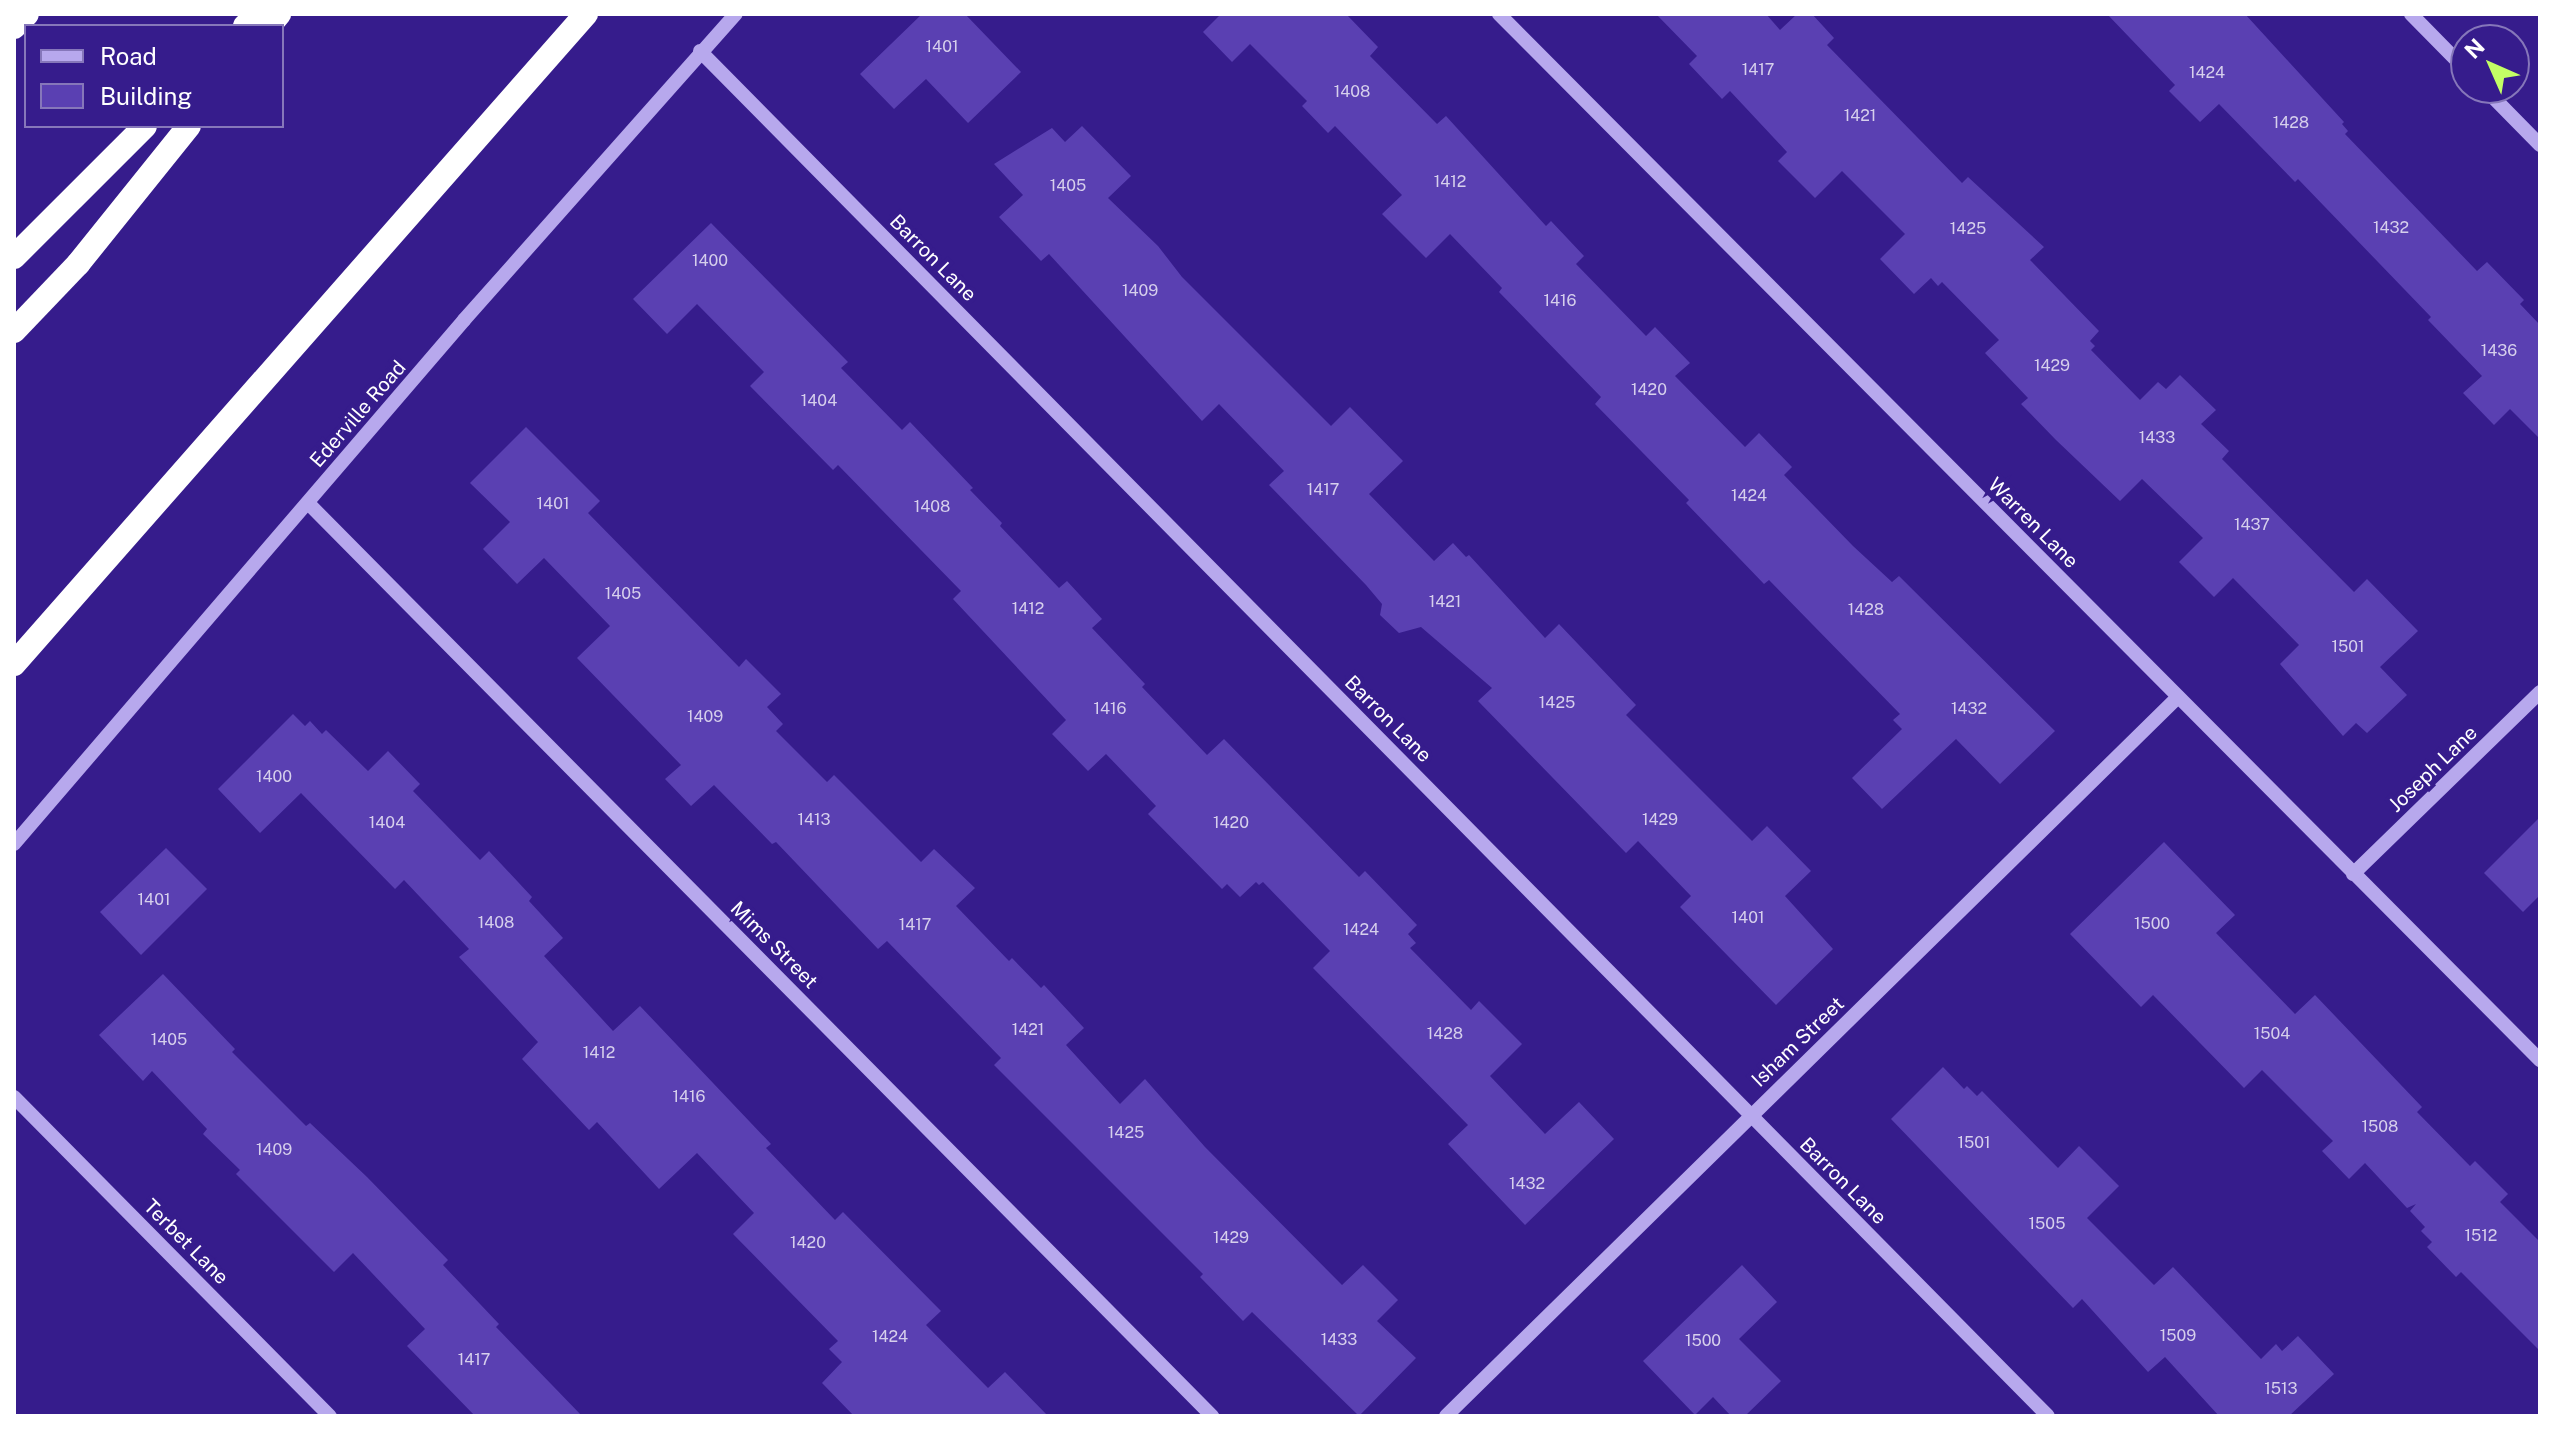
<!DOCTYPE html>
<style>
body{margin:0}
#map{position:relative;width:2554px;height:1430px;overflow:hidden;background:#361c8c;font-family:"Public Sans",sans-serif}
div>[style]{position:absolute}
.building>*{inset:0;background:#5a40b2}
.minor>*{height:14px;margin:-7px;padding:0 7px;transform-origin:7px;border-radius:7px;background:#b7a8ed}
.highway>*{height:24px;margin:-12px;padding:0 12px;transform-origin:12px;border-radius:12px;background:#fff}
span{translate:-50% -50%;white-space:nowrap;text-align:center;line-height:1.15;-webkit-text-stroke:8px #361c8c;paint-order:stroke}
.number-label{font-size:16px;color:#d6cfec}
.number-label span{-webkit-text-stroke-width:0}
.street-label{font-size:20px;color:#fff}
.frame{position:absolute;inset:0;border:16px solid #fff;pointer-events:none}
.legend{position:absolute;left:24px;top:24px;width:260px;height:104px;box-sizing:border-box;background:#361c8c;border:2px solid #8677ba;margin:0;padding:10px 14px;list-style:none;font-size:24px;color:#fff}
.legend li{display:flex;align-items:center;gap:16px;height:40px}
.legend b{width:40px;border:2px solid #8677ba}
.north{position:absolute;left:2450px;top:24px;width:80px;height:80px;box-sizing:border-box;background:#361c8c;border:2px solid #8677ba;border-radius:50%;rotate:315deg;font-size:22px;font-weight:700;line-height:32px;text-align:center;color:#fff}
.north::after{content:'';display:block;margin:auto;width:28px;height:36px;background:#c3fe65;clip-path:polygon(50% 0,100% 100%,50% 72%,0 100%)}
</style>
<div id="map">
<div class="building">
<div style="clip-path:polygon(922px 14px,965px 14px,1021px 72px,968px 123px,926px 79px,894px 109px,860px 74px)"></div>
<div style="clip-path:polygon(1221px 14px,1346px 14px,1378px 47px,1370px 56px,1437px 124px,1446px 116px,1546px 226px,1551px 221px,1584px 256px,1576px 264px,1646px 336px,1655px 327px,1690px 363px,1675px 376px,1745px 447px,1759px 433px,1792px 467px,1784px 475px,1853px 546px,1892px 582px,1899px 576px,2055px 731px,2000px 784px,1956px 739px,1882px 809px,1852px 778px,1902px 729px,1893px 720px,1900px 714px,1769px 580px,1764px 584px,1686px 503px,1689px 500px,1595px 404px,1601px 397px,1499px 292px,1502px 288px,1450px 234px,1426px 258px,1382px 214px,1402px 195px,1335px 126px,1328px 133px,1302px 106px,1307px 101px,1250px 44px,1232px 62px,1203px 32px)"></div>
<div style="clip-path:polygon(1656px 14px,1766px 14px,1780px 30px,1797px 14px,1812px 14px,1834px 38px,1827px 45px,1962px 183px,1968px 177px,2044px 247px,2030px 260px,2099px 331px,2090px 341px,2095px 346px,2091px 350px,2140px 400px,2158px 382px,2166px 389px,2180px 375px,2216px 410px,2201px 424px,2229px 451px,2222px 459px,2354px 592px,2367px 579px,2418px 631px,2380px 667px,2407px 695px,2367px 733px,2356px 723px,2343px 736px,2280px 664px,2299px 645px,2233px 578px,2214px 597px,2179px 562px,2203px 538px,2142px 479px,2120px 501px,2056px 440px,2021px 404px,2028px 398px,1985px 353px,1999px 340px,1942px 282px,1938px 286px,1931px 278px,1914px 294px,1880px 259px,1905px 234px,1842px 171px,1815px 198px,1778px 161px,1787px 152px,1730px 91px,1722px 99px,1689px 64px,1697px 56px)"></div>
<div style="clip-path:polygon(2107px 14px,2245px 14px,2344px 122px,2342px 124px,2348px 131px,2345px 134px,2477px 271px,2487px 262px,2524px 300px,2520px 304px,2540px 325px,2540px 439px,2510px 409px,2494px 425px,2463px 393px,2482px 376px,2428px 320px,2431px 317px,2298px 179px,2295px 182px,2219px 104px,2200px 122px,2169px 91px,2175px 85px)"></div>
<div style="clip-path:polygon(1082px 126px,1131px 176px,1108px 198px,1158px 246px,1182px 277px,1331px 426px,1350px 407px,1403px 461px,1369px 494px,1434px 561px,1453px 543px,1466px 557px,1469px 555px,1545px 638px,1559px 624px,1636px 705px,1626px 715px,1752px 841px,1767px 826px,1811px 871px,1785px 896px,1833px 949px,1776px 1005px,1680px 907px,1691px 896px,1638px 841px,1626px 853px,1478px 701px,1492px 688px,1421px 627px,1399px 633px,1380px 615px,1382px 604px,1366px 585px,1269px 485px,1284px 471px,1219px 404px,1202px 421px,1049px 254px,1041px 261px,999px 217px,1023px 195px,994px 164px,1052px 128px,1065px 142px)"></div>
<div style="clip-path:polygon(711px 223px,848px 362px,841px 368px,902px 430px,910px 422px,973px 488px,970px 490px,1002px 523px,1000px 526px,1059px 588px,1067px 581px,1102px 619px,1092px 628px,1145px 684px,1142px 687px,1207px 755px,1224px 739px,1359px 877px,1365px 871px,1417px 925px,1408px 934px,1416px 943px,1410px 948px,1471px 1010px,1479px 1001px,1522px 1044px,1490px 1076px,1545px 1134px,1579px 1102px,1614px 1139px,1525px 1225px,1448px 1144px,1468px 1125px,1313px 968px,1330px 951px,1263px 882px,1259px 885px,1256px 882px,1240px 897px,1227px 884px,1222px 889px,1148px 814px,1156px 806px,1106px 754px,1088px 771px,1052px 734px,1066px 720px,953px 599px,961px 591px,838px 465px,833px 470px,750px 386px,764px 372px,697px 304px,667px 334px,633px 299px)"></div>
<div style="clip-path:polygon(526px 427px,600px 501px,588px 513px,739px 667px,746px 659px,781px 694px,767px 707px,783px 724px,776px 731px,827px 782px,834px 775px,921px 862px,934px 849px,975px 888px,956px 906px,1009px 961px,1012px 958px,1041px 988px,1044px 985px,1084px 1028px,1066px 1045px,1120px 1104px,1145px 1079px,1205px 1147px,1342px 1285px,1363px 1265px,1398px 1300px,1377px 1321px,1416px 1358px,1359px 1416px,1252px 1312px,1243px 1321px,1200px 1277px,1203px 1274px,994px 1065px,1001px 1058px,887px 941px,878px 949px,776px 842px,772px 844px,714px 785px,691px 806px,665px 779px,681px 765px,577px 658px,610px 626px,544px 558px,517px 584px,483px 549px,510px 522px,470px 483px)"></div>
<div style="clip-path:polygon(293px 714px,305px 726px,310px 721px,322px 734px,326px 730px,368px 771px,388px 751px,420px 784px,413px 791px,480px 860px,489px 851px,532px 897px,529px 901px,563px 938px,544px 956px,613px 1031px,640px 1006px,771px 1144px,766px 1148px,835px 1220px,843px 1212px,941px 1311px,926px 1325px,988px 1388px,1005px 1372px,1048px 1416px,854px 1416px,822px 1383px,842px 1362px,829px 1349px,838px 1341px,733px 1234px,754px 1213px,697px 1153px,659px 1189px,597px 1122px,589px 1130px,522px 1059px,538px 1042px,459px 957px,469px 949px,404px 880px,395px 889px,301px 793px,260px 833px,218px 789px)"></div>
<div style="clip-path:polygon(2540px 817px,2540px 895px,2523px 912px,2484px 873px)"></div>
<div style="clip-path:polygon(2164px 842px,2235px 915px,2216px 933px,2295px 1014px,2315px 995px,2422px 1107px,2417px 1112px,2470px 1166px,2475px 1161px,2508px 1194px,2500px 1202px,2540px 1242px,2540px 1351px,2461px 1272px,2456px 1277px,2427px 1247px,2432px 1242px,2421px 1231px,2425px 1227px,2410px 1211px,2416px 1204px,2407px 1208px,2365px 1163px,2349px 1179px,2322px 1151px,2333px 1141px,2262px 1070px,2244px 1088px,2153px 995px,2141px 1007px,2070px 934px)"></div>
<div style="clip-path:polygon(166px 848px,207px 889px,141px 955px,100px 912px)"></div>
<div style="clip-path:polygon(163px 974px,235px 1049px,232px 1052px,306px 1126px,310px 1123px,367px 1177px,448px 1260px,443px 1265px,499px 1324px,496px 1327px,582px 1416px,475px 1416px,407px 1346px,425px 1329px,353px 1253px,334px 1272px,236px 1174px,240px 1170px,203px 1134px,207px 1129px,152px 1071px,143px 1081px,99px 1035px)"></div>
<div style="clip-path:polygon(1943px 1067px,1964px 1089px,1967px 1086px,1977px 1096px,1982px 1091px,2058px 1168px,2079px 1146px,2119px 1186px,2087px 1218px,2154px 1285px,2173px 1267px,2261px 1359px,2276px 1344px,2282px 1351px,2298px 1336px,2334px 1374px,2289px 1416px,2219px 1416px,2165px 1357px,2148px 1372px,2082px 1299px,2073px 1308px,1891px 1119px)"></div>
<div style="clip-path:polygon(1742px 1265px,1777px 1302px,1739px 1339px,1781px 1381px,1745px 1416px,1731px 1416px,1713px 1397px,1695px 1415px,1643px 1361px)"></div>
</div>
<div class="minor">
<div style="left:1499px;top:14px;width:1476px;rotate:45.14deg"></div>
<div style="left:2411px;top:14px;width:78px;rotate:45.5deg"></div>
<div style="left:700px;top:51px;width:1918px;rotate:45.36deg"></div>
<div style="left:2484px;top:88px;width:80px;rotate:45.5deg"></div>
<div style="left:308px;top:503px;width:1285px;rotate:45.28deg"></div>
<div style="left:14px;top:844px;width:691px;rotate:-49.34deg"></div>
<div style="left:464px;top:320px;width:409px;rotate:-48.4deg"></div>
<div style="left:2353px;top:874px;width:261px;rotate:-44.2deg"></div>
<div style="left:14px;top:1097px;width:449px;rotate:45.3deg"></div>
<div style="left:1446px;top:1416px;width:1026px;rotate:-44.49deg"></div>
</div>
<div class="highway">
<div style="left:245px;top:26px;width:17px;rotate:-45deg"></div>
<div style="left:269px;top:26px;width:16px;rotate:-50deg"></div>
<div style="left:14px;top:27px;width:18px;rotate:-45deg"></div>
<div style="left:14px;top:257px;width:185px;rotate:-45deg"></div>
<div style="left:14px;top:331px;width:93px;rotate:-46.3deg"></div>
<div style="left:78px;top:264px;width:177px;rotate:-51.2deg"></div>
<div style="left:14px;top:664px;width:866px;rotate:-48.65deg"></div>
</div>
<div class="number-label">
<span style="left:942px;top:47px">1401</span>
<span style="left:1758px;top:70px">1417</span>
<span style="left:2207px;top:73px">1424</span>
<span style="left:1352px;top:92px">1408</span>
<span style="left:1860px;top:116px">1421</span>
<span style="left:2291px;top:123px">1428</span>
<span style="left:1450px;top:182px">1412</span>
<span style="left:1068px;top:186px">1405</span>
<span style="left:2391px;top:228px">1432</span>
<span style="left:1968px;top:229px">1425</span>
<span style="left:710px;top:261px">1400</span>
<span style="left:1140px;top:291px">1409</span>
<span style="left:1560px;top:301px">1416</span>
<span style="left:2499px;top:351px">1436</span>
<span style="left:2052px;top:366px">1429</span>
<span style="left:1649px;top:390px">1420</span>
<span style="left:819px;top:401px">1404</span>
<span style="left:2157px;top:438px">1433</span>
<span style="left:1323px;top:490px">1417</span>
<span style="left:1749px;top:496px">1424</span>
<span style="left:553px;top:504px">1401</span>
<span style="left:932px;top:507px">1408</span>
<span style="left:2252px;top:525px">1437</span>
<span style="left:623px;top:594px">1405</span>
<span style="left:1445px;top:602px">1421</span>
<span style="left:1028px;top:609px">1412</span>
<span style="left:1866px;top:610px">1428</span>
<span style="left:2348px;top:647px">1501</span>
<span style="left:1557px;top:703px">1425</span>
<span style="left:1110px;top:709px">1416</span>
<span style="left:1969px;top:709px">1432</span>
<span style="left:705px;top:717px">1409</span>
<span style="left:274px;top:777px">1400</span>
<span style="left:814px;top:820px">1413</span>
<span style="left:1660px;top:820px">1429</span>
<span style="left:387px;top:823px">1404</span>
<span style="left:1231px;top:823px">1420</span>
<span style="left:154px;top:900px">1401</span>
<span style="left:1748px;top:918px">1401</span>
<span style="left:496px;top:923px">1408</span>
<span style="left:2152px;top:924px">1500</span>
<span style="left:915px;top:925px">1417</span>
<span style="left:1361px;top:930px">1424</span>
<span style="left:1028px;top:1030px">1421</span>
<span style="left:1445px;top:1034px">1428</span>
<span style="left:2272px;top:1034px">1504</span>
<span style="left:169px;top:1040px">1405</span>
<span style="left:599px;top:1053px">1412</span>
<span style="left:689px;top:1097px">1416</span>
<span style="left:2380px;top:1127px">1508</span>
<span style="left:1126px;top:1133px">1425</span>
<span style="left:1974px;top:1143px">1501</span>
<span style="left:274px;top:1150px">1409</span>
<span style="left:1527px;top:1184px">1432</span>
<span style="left:2047px;top:1224px">1505</span>
<span style="left:2481px;top:1236px">1512</span>
<span style="left:1231px;top:1238px">1429</span>
<span style="left:808px;top:1243px">1420</span>
<span style="left:2178px;top:1336px">1509</span>
<span style="left:890px;top:1337px">1424</span>
<span style="left:1339px;top:1340px">1433</span>
<span style="left:1703px;top:1341px">1500</span>
<span style="left:474px;top:1360px">1417</span>
<span style="left:2281px;top:1389px">1513</span>
</div>
<div class="street-label">
<span style="left:933px;top:258px;rotate:45deg">Barron Lane</span>
<span style="left:358px;top:414px;rotate:-49deg">Ederville Road</span>
<span style="left:2033px;top:523px;rotate:45deg">Warren Lane</span>
<span style="left:1388px;top:719px;rotate:45deg">Barron Lane</span>
<span style="left:2433px;top:769px;rotate:-44deg">Joseph Lane</span>
<span style="left:774px;top:945px;rotate:45deg">Mims Street</span>
<span style="left:1798px;top:1042px;rotate:-44deg">Isham Street</span>
<span style="left:1843px;top:1181px;rotate:45deg">Barron Lane</span>
<span style="left:186px;top:1242px;rotate:45deg">Terbet Lane</span>
</div>
<div class="frame"></div>
<ul class="legend">
<li><b style="height:10px;background:#b7a8ed"></b>Road</li>
<li><b style="height:22px;background:#5a40b2"></b>Building</li>
</ul>
<div class="north">N</div>
</div>
